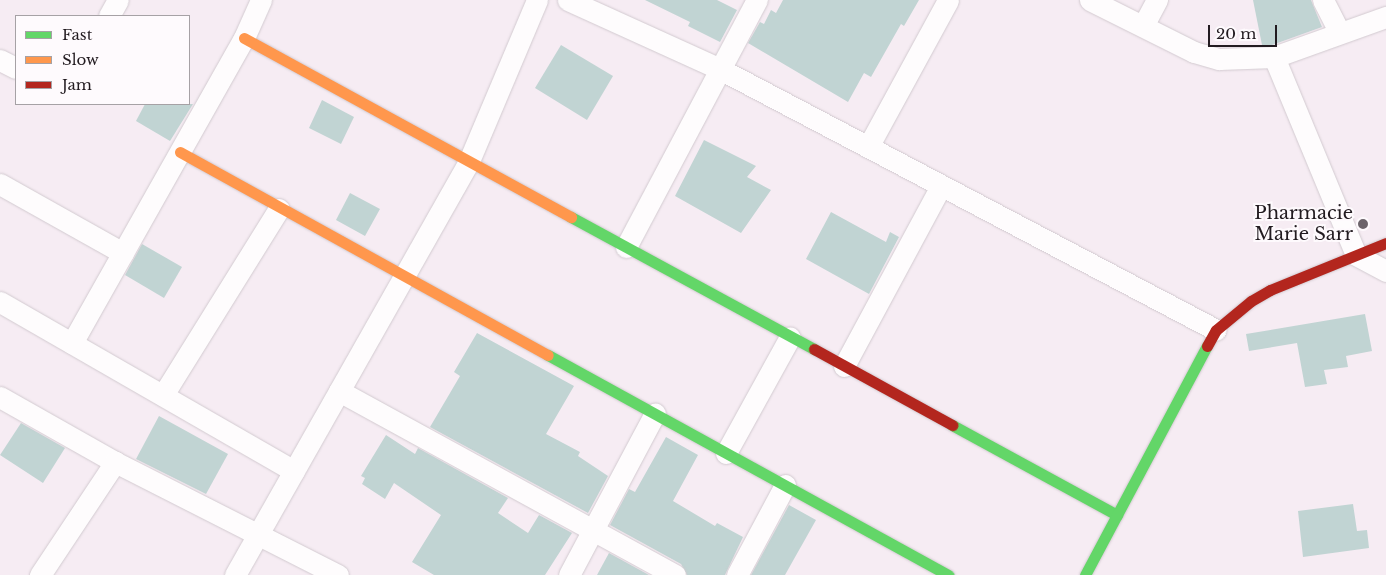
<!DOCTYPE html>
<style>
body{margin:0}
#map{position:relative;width:1386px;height:575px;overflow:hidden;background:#f6ecf3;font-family:"Libre Baskerville",serif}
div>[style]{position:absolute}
.building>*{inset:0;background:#c1d4d3}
.roads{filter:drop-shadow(0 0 1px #d2cad0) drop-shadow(0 0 1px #d2cad0)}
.street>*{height:21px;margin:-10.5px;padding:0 10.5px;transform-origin:10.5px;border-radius:10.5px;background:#fefcfd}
.fast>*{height:11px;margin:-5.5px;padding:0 5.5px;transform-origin:5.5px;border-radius:5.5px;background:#63d668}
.slow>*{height:11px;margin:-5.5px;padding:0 5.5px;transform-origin:5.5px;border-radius:5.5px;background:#ff974d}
.jam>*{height:11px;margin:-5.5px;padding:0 5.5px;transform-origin:5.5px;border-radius:5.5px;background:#b3261e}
.dots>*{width:14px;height:14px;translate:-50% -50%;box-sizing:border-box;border:2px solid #fefafd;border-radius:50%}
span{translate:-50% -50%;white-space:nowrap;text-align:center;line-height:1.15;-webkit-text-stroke:4px #fefafd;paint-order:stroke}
.poi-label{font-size:18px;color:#221b20}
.right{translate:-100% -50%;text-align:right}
.legend{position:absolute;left:15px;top:15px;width:175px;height:90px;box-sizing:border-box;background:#fefafd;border:1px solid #a6a1a5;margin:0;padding:6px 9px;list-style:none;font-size:15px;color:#221b20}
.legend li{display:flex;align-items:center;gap:10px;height:25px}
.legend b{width:25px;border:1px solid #a6a1a5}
.scale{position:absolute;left:1208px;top:25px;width:69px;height:22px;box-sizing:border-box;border:2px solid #221b20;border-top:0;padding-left:6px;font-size:15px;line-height:18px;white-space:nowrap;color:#221b20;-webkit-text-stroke:4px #fefafd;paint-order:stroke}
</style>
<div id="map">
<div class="building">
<div style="clip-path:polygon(645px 0,717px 0,737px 10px,720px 42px,688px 26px,690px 22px)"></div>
<div style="clip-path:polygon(783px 0,919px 0,904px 26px,901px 24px,871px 77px,864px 73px,848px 102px,748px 43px,760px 22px,764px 24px,771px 10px,776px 13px)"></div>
<div style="clip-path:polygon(1253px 0,1311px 0,1322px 27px,1272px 45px,1262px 45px)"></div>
<div style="clip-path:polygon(561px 45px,613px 76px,587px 120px,535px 88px)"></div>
<div style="clip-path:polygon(322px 100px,354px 117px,341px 144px,309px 128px)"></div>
<div style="clip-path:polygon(145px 104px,193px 104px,170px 141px,136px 121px)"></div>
<div style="clip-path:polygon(704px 140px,756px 166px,747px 177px,771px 190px,741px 233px,675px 196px)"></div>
<div style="clip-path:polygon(350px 193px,380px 209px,365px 236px,336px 220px)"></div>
<div style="clip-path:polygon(831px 212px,886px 242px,890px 232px,899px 237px,869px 294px,806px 259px)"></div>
<div style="clip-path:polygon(142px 244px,182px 267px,164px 298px,125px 275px)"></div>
<div style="clip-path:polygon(1365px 314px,1372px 351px,1346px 356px,1348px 367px,1324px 370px,1327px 384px,1305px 387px,1297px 343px,1249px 351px,1246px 334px)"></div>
<div style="clip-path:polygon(477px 333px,574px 386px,546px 434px,580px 452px,578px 456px,608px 476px,588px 513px,430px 427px,460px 376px,454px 372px)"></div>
<div style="clip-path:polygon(159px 416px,228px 454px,206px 494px,136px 459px)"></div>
<div style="clip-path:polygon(21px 423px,65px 448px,43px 483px,0 455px)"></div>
<div style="clip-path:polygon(386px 435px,415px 454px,418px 448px,508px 498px,498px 513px,528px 533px,539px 515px,572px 533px,545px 575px,434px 575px,412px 562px,441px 515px,394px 483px,385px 499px,362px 484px,365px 478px,361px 476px)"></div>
<div style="clip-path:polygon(666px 437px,698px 455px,673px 501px,715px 526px,717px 523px,743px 537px,725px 575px,687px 575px,681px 564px,610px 525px,629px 489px,635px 492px)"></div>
<div style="clip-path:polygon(1353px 504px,1357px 531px,1367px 530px,1369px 548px,1303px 557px,1298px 511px)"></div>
<div style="clip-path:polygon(789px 505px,816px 520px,785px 575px,751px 575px)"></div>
<div style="clip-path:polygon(609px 553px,649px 575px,597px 575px)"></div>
</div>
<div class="roads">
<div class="street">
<div style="left:568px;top:0;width:167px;rotate:24.4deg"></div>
<div style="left:720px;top:69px;width:560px;rotate:27.75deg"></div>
<div style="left:1090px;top:0;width:116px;rotate:26.6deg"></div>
<div style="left:1194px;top:52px;width:26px;rotate:16deg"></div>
<div style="left:1219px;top:59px;width:55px;rotate:-2.1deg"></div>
<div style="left:1274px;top:57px;width:119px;rotate:-19.7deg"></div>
<div style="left:1323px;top:0;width:37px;rotate:63deg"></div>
<div style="left:109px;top:16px;width:18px;rotate:-61deg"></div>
<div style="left:1143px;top:26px;width:30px;rotate:-62deg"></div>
<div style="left:1274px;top:57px;width:214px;rotate:67.5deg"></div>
<div style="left:1356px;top:255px;width:34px;rotate:28deg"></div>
<div style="left:0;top:60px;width:18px;rotate:27deg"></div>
<div style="left:868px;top:147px;width:167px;rotate:-61.4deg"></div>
<div style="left:0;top:184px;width:141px;rotate:29.3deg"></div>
<div style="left:626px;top:247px;width:280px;rotate:-62.1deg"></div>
<div style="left:0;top:302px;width:339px;rotate:29.9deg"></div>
<div style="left:72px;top:343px;width:350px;rotate:-60.6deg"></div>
<div style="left:244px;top:38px;width:42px;rotate:-65.9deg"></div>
<div style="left:844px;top:366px;width:204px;rotate:-61.7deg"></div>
<div style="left:339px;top:391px;width:383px;rotate:28.7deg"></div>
<div style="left:163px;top:395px;width:219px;rotate:-58.1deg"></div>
<div style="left:0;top:397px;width:132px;rotate:29.5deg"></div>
<div style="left:115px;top:462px;width:250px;rotate:26.9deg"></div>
<div style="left:726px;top:453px;width:132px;rotate:-61.1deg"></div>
<div style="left:40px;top:575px;width:136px;rotate:-56.4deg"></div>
<div style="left:235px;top:575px;width:476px;rotate:-60.5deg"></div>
<div style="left:469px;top:161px;width:175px;rotate:-67.1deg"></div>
<div style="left:569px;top:575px;width:183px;rotate:-62deg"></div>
<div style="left:737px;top:575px;width:102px;rotate:-61.9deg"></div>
</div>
<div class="fast">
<div style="left:571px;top:217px;width:277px;rotate:28.5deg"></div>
<div style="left:548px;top:355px;width:457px;rotate:28.8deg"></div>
<div style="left:952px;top:425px;width:188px;rotate:28.6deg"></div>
<div style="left:1085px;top:575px;width:259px;rotate:-62deg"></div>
</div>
<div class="slow">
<div style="left:244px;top:38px;width:373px;rotate:28.7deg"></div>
<div style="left:180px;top:152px;width:420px;rotate:28.9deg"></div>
</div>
<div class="jam">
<div style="left:1207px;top:346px;width:18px;rotate:-61deg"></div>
<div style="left:1216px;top:330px;width:45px;rotate:-39.6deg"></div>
<div style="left:1251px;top:301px;width:22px;rotate:-30deg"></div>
<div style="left:1270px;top:290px;width:125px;rotate:-22.1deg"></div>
<div style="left:814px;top:349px;width:158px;rotate:28.8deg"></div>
</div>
</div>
<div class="dots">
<div style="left:1363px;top:224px;background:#6c646a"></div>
</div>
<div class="poi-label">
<span class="right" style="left:1353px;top:224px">Pharmacie<br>Marie Sarr</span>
</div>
<ul class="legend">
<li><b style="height:6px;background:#63d668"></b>Fast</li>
<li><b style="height:6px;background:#ff974d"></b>Slow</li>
<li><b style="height:6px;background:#b3261e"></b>Jam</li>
</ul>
<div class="scale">20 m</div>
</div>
